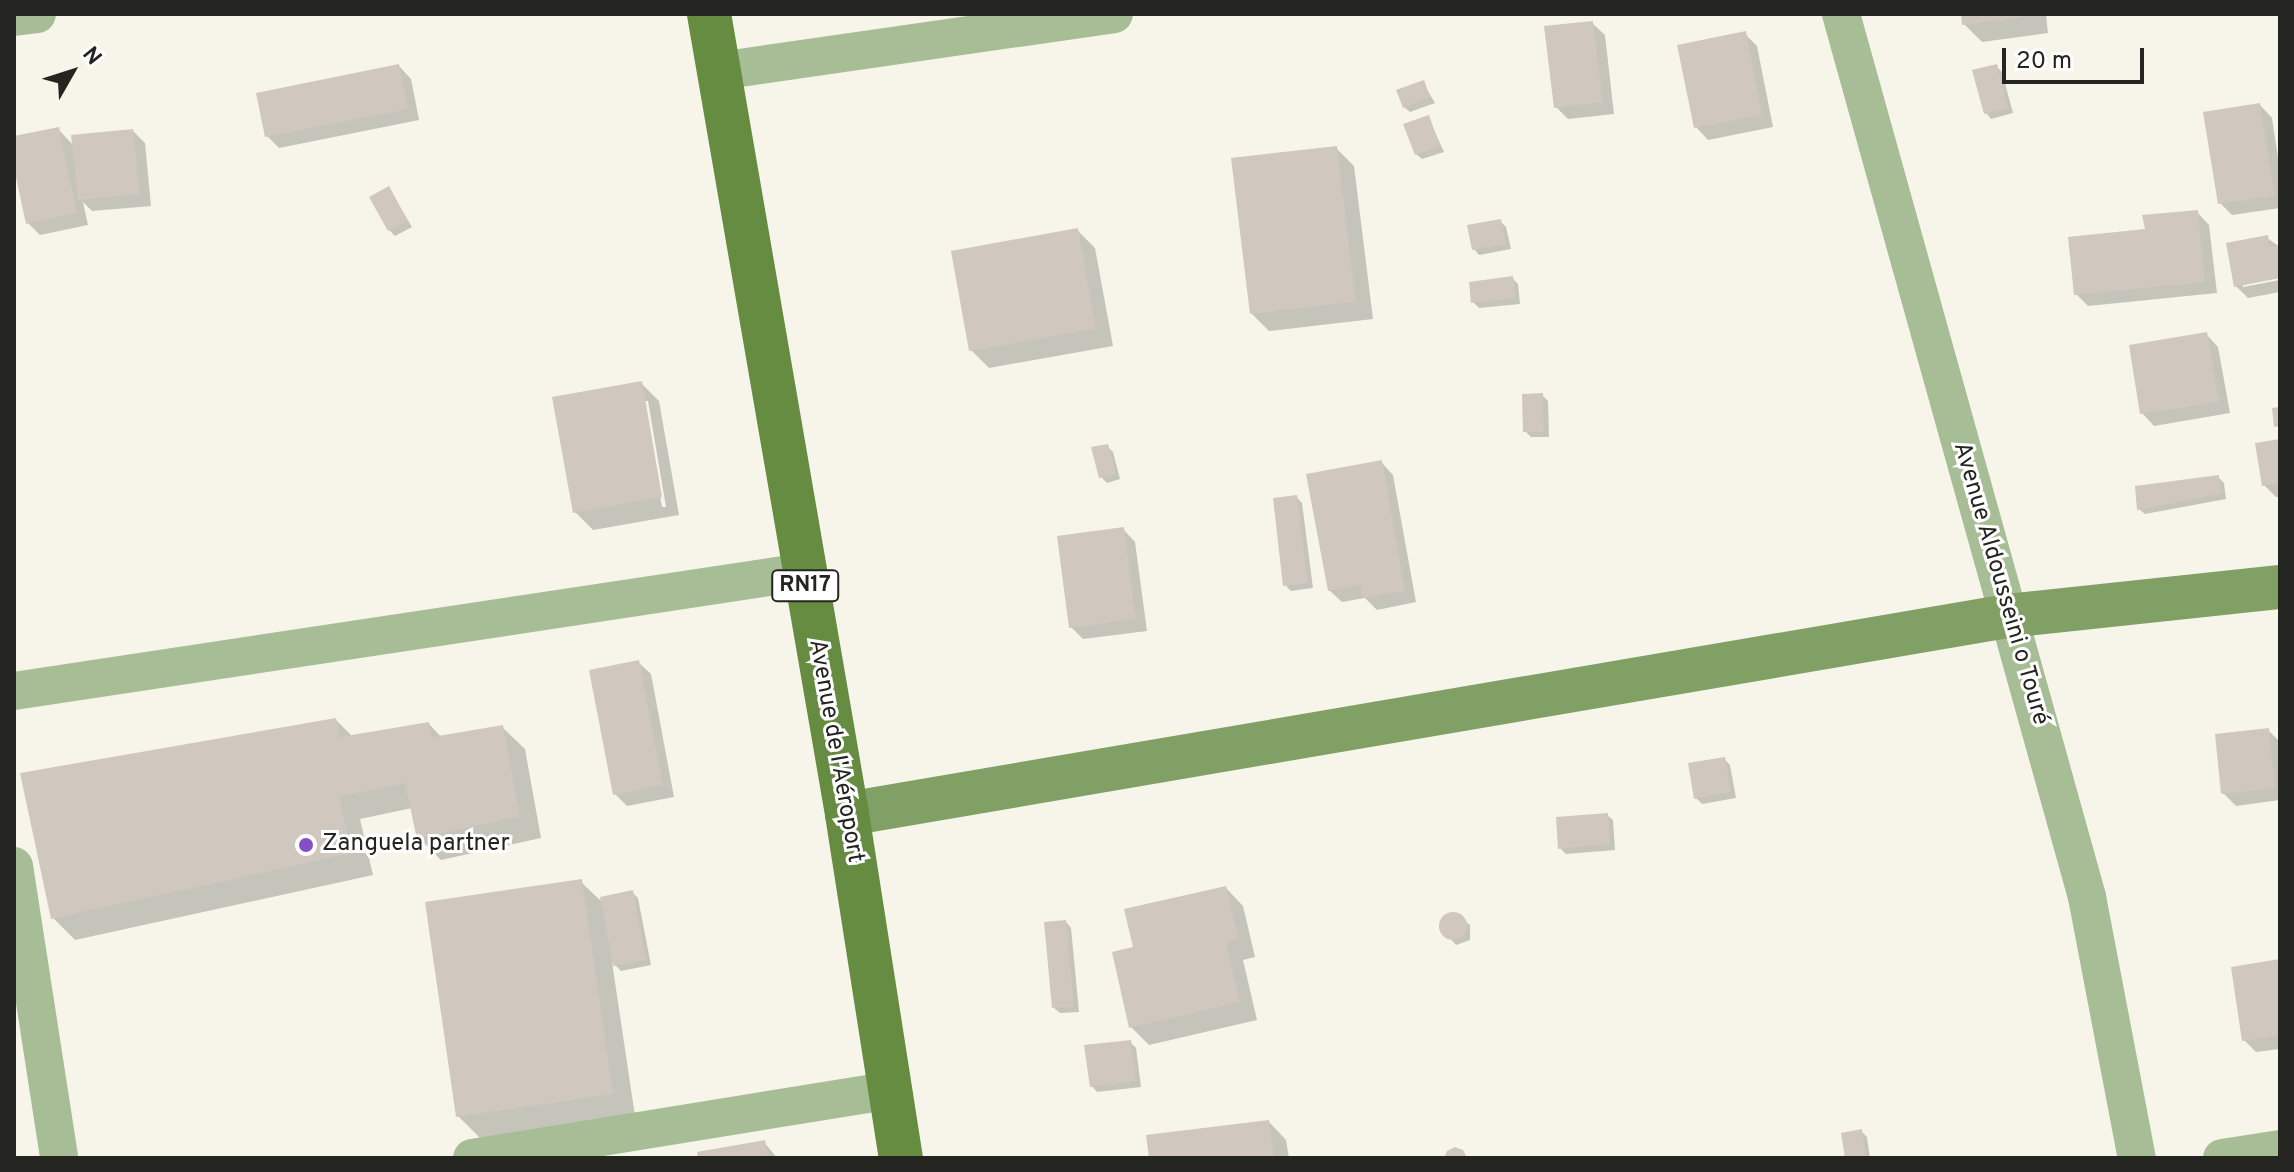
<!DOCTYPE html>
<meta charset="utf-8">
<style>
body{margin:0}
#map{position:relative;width:2294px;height:1172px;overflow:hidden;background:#f7f5ea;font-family:Overpass,sans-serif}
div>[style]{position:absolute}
.shadow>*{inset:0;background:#0003}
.building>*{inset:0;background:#d0c7bf}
.round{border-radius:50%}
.street>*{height:38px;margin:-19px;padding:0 19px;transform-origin:19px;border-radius:19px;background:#a6bd95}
.secondary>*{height:44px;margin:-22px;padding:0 22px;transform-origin:22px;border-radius:22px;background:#80a065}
.primary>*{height:44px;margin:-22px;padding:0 22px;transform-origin:22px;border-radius:22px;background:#658c41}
.dots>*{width:22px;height:22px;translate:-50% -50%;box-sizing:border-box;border:4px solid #fff;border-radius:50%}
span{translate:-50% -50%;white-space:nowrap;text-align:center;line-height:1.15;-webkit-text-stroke:6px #fff;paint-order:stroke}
.shield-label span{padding:2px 6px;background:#fff;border:2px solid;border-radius:6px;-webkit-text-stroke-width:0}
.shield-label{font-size:22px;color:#242420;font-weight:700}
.street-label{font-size:24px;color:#242420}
.poi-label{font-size:24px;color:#242420}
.left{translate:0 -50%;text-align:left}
.frame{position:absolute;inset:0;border:16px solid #242420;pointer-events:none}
.north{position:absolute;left:32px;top:32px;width:80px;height:80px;-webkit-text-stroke:6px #fff;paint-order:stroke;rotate:51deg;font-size:22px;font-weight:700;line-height:32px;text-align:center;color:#242420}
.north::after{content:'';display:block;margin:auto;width:28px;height:36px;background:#242420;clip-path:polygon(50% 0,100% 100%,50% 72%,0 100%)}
.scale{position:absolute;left:2002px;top:48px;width:142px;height:36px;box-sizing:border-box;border:4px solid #242420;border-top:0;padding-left:10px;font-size:24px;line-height:28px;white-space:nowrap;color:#242420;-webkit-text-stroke:6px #fff;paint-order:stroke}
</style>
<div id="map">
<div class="shadow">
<div style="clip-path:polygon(1963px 14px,2046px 14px,2048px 33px,1982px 42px,1964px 24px)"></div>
<div style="clip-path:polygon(1592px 23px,1605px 35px,1614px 114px,1568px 119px,1556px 107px)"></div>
<div style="clip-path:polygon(1745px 34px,1757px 46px,1773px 127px,1708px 140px,1696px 127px)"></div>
<div style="clip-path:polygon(399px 66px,411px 79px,419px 120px,279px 148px,267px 136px)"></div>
<div style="clip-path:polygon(1996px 66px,2002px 72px,2013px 113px,1991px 119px,1986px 113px)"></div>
<div style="clip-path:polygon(1423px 83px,1435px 103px,1410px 112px,1404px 107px)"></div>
<div style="clip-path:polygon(2260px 105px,2272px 118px,2280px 171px,2280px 208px,2232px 215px,2220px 203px)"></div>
<div style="clip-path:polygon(1428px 117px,1444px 152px,1422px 159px,1416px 154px)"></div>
<div style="clip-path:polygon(58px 129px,74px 146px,133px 131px,145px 143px,151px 206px,92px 211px,83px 202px,88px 225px,40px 235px,28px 223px,14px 159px,14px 138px)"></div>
<div style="clip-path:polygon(1336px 148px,1354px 166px,1373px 319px,1269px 331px,1252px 314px)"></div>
<div style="clip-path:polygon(389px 189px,412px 227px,395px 236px,389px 230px)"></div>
<div style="clip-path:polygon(2197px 212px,2209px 225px,2217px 293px,2088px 306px,2076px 294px,2147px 231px)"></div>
<div style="clip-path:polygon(1500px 221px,1506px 227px,1511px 249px,1479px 255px,1474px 249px)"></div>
<div style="clip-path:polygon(1078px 231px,1095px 248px,1113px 346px,989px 368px,971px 350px)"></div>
<div style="clip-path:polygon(2267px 238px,2280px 247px,2280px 276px,2243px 283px,2243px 287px,2280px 280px,2280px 292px,2248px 298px,2236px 286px)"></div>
<div style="clip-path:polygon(1512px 278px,1518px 284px,1520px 304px,1479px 308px,1473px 302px)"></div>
<div style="clip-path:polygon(2206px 334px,2218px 347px,2230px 413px,2154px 426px,2142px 413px)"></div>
<div style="clip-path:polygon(evenodd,641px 383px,659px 401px,679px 515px,593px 530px,575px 512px,641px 383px,643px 401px,648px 401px,666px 507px,662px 507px,643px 401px)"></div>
<div style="clip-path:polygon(1542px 395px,1548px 401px,1549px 437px,1531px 437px,1525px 431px)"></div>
<div style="clip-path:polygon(2280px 441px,2280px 497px,2276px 497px,2264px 485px)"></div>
<div style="clip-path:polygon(1107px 446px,1113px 452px,1120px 479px,1107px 483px,1101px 477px)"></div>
<div style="clip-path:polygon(1381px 462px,1393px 475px,1416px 602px,1377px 610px,1365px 598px,1342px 602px,1329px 590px)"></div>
<div style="clip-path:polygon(2218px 477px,2224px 483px,2226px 499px,2145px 514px,2139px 509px)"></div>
<div style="clip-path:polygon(1296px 497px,1302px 503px,1313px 588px,1291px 591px,1285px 585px)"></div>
<div style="clip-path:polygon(1123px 529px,1135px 542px,1147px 631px,1083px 639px,1071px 627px)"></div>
<div style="clip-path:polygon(638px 662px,651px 674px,674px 797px,627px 806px,615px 794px)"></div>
<div style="clip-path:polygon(336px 720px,353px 737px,429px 724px,442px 738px,502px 727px,525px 749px,541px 838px,441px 860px,419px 838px,412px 808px,360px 819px,373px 875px,75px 940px,53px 918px)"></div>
<div style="clip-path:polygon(2268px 730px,2280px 742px,2280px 800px,2236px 806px,2223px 793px)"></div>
<div style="clip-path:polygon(1724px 759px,1730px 765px,1736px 798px,1702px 804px,1696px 798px)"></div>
<div style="clip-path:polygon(1607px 815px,1613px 820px,1615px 850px,1566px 854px,1560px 848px)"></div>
<div style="clip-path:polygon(581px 882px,604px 904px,633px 893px,638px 898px,651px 965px,621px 971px,612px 962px,635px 1116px,480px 1138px,458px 1116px)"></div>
<div style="clip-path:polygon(1226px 888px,1243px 906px,1255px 957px,1243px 960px,1257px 1020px,1149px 1045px,1131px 1027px,1135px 949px)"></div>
<div style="clip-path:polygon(1457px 915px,1470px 925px,1470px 940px,1456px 945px,1440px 926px,1443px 919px)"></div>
<div style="clip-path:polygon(1066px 922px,1071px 928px,1079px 1012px,1060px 1013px,1054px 1008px)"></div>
<div style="clip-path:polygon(2280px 961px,2280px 1049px,2256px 1052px,2244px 1040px)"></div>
<div style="clip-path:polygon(1130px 1042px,1136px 1048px,1141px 1087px,1097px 1092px,1092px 1086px)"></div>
<div style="clip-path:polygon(1269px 1122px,1286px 1140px,1289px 1158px,1151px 1158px)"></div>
<div style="clip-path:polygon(1861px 1131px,1867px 1137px,1870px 1158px,1847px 1158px,1843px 1134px)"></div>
<div style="clip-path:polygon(764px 1142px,777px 1158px,700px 1158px)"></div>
</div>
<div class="building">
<div style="clip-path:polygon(1961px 14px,2033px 14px,2033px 16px,1962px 25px)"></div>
<div style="clip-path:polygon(1593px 21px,1603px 102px,1554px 108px,1544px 26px)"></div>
<div style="clip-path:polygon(1746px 31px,1762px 115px,1694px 128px,1677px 45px)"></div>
<div style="clip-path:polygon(399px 64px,408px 109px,265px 137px,256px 93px)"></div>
<div style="clip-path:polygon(1997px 64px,2008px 108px,1984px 114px,1972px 70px)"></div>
<div style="clip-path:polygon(1424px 80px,1430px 97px,1403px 108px,1396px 90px)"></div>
<div style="clip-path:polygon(2260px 103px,2275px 196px,2218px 204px,2203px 112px)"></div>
<div style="clip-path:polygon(1429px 115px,1440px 146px,1415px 155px,1403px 124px)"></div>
<div style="clip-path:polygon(59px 127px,77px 213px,26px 224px,14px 168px,14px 136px)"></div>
<div style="clip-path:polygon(133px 129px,140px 194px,78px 200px,71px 135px)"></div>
<div style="clip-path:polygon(1337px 146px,1356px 302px,1250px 314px,1231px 158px)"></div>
<div style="clip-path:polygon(389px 186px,408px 221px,388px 231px,369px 197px)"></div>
<div style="clip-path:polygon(2198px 210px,2205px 282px,2074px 295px,2068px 237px,2145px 229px,2142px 215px)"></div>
<div style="clip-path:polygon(1501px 219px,1506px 244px,1472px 250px,1467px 225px)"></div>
<div style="clip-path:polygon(1078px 228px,1096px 329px,969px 351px,951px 251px)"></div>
<div style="clip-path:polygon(2268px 235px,2269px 247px,2280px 245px,2280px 278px,2234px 287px,2226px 243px)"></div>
<div style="clip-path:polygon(1513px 276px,1516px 298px,1471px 303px,1469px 282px)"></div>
<div style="clip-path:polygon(2207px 332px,2219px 402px,2140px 414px,2129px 345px)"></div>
<div style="clip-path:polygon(642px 381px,662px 497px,573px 513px,552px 397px)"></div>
<div style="clip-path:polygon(1543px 393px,1544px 432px,1523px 432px,1522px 394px)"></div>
<div style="clip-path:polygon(2280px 407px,2280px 426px,2274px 427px,2272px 408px)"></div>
<div style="clip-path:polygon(2280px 439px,2280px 483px,2262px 486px,2255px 443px)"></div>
<div style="clip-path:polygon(1108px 444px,1116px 474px,1099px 478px,1091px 447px)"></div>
<div style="clip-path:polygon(1382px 460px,1405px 591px,1363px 598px,1360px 585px,1328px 591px,1306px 474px)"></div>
<div style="clip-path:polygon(2219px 475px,2221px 494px,2137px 510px,2135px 486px)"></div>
<div style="clip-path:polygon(1297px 495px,1308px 583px,1283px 586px,1273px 498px)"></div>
<div style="clip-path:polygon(1124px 527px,1136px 619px,1069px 628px,1057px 536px)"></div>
<div style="clip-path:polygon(639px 660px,663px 785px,613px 795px,589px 670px)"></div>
<div style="clip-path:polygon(336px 718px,340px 737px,429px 722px,432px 737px,503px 725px,520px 816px,417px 839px,405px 783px,339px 797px,352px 853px,51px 919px,20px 773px)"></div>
<div style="clip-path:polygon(2269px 728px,2275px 788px,2221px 794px,2215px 734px)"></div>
<div style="clip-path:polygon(1725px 757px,1731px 792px,1694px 799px,1688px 763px)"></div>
<div style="clip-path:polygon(1608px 813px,1610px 844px,1558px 849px,1556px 817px)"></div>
<div style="clip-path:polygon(582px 879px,613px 1094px,456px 1117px,425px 902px)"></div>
<div style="clip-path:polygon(1226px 886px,1239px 939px,1226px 942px,1240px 1002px,1129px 1028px,1112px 952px,1133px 947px,1124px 909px)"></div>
<div style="clip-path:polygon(633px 890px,646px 960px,613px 966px,600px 897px)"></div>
<div class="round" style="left:1439px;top:912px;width:28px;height:28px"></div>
<div style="clip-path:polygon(1066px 920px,1074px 1007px,1052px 1008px,1044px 922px)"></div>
<div style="clip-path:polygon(2280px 959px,2280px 1035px,2242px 1041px,2231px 967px)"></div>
<div style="clip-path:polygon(1131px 1040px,1136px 1081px,1090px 1087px,1084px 1045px)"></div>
<div style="clip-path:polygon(1269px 1120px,1274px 1158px,1149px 1158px,1146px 1135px)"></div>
<div style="clip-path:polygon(1862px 1129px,1866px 1157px,1845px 1158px,1841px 1133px)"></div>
<div style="clip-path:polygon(765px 1140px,768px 1158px,698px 1158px,697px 1152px)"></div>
<div style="clip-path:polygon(1455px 1147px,1463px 1150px,1467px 1158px,1444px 1158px,1447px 1151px)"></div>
</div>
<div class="street">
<div style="left:1841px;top:14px;width:917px;rotate:74.43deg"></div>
<div style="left:2087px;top:897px;width:266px;rotate:79.2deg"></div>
<div style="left:14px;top:17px;width:23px;rotate:-7deg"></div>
<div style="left:719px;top:71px;width:399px;rotate:-8.2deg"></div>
<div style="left:14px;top:691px;width:798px;rotate:-8.58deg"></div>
<div style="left:14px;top:866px;width:295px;rotate:81.2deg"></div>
<div style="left:472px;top:1158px;width:424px;rotate:-9.2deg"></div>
<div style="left:2222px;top:1158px;width:59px;rotate:-8.8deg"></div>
</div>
<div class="secondary">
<div style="left:847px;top:814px;width:1178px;rotate:-9.68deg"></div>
<div style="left:2008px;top:616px;width:274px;rotate:-6.1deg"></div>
</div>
<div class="primary">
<div style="left:709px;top:14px;width:812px;rotate:80.21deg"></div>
<div style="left:847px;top:814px;width:348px;rotate:81.1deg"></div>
</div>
<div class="dots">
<div style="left:306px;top:845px;background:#8250c9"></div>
</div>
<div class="shield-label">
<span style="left:805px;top:586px">RN17</span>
</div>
<div class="street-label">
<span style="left:2000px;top:584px;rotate:74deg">Avenue Aldousseini o Touré</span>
<span style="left:835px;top:751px;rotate:80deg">Avenue de l'Aéroport</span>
</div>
<div class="poi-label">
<span class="left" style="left:322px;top:845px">Zanguela partner</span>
</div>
<div class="frame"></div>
<div class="north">N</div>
<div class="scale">20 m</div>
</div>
